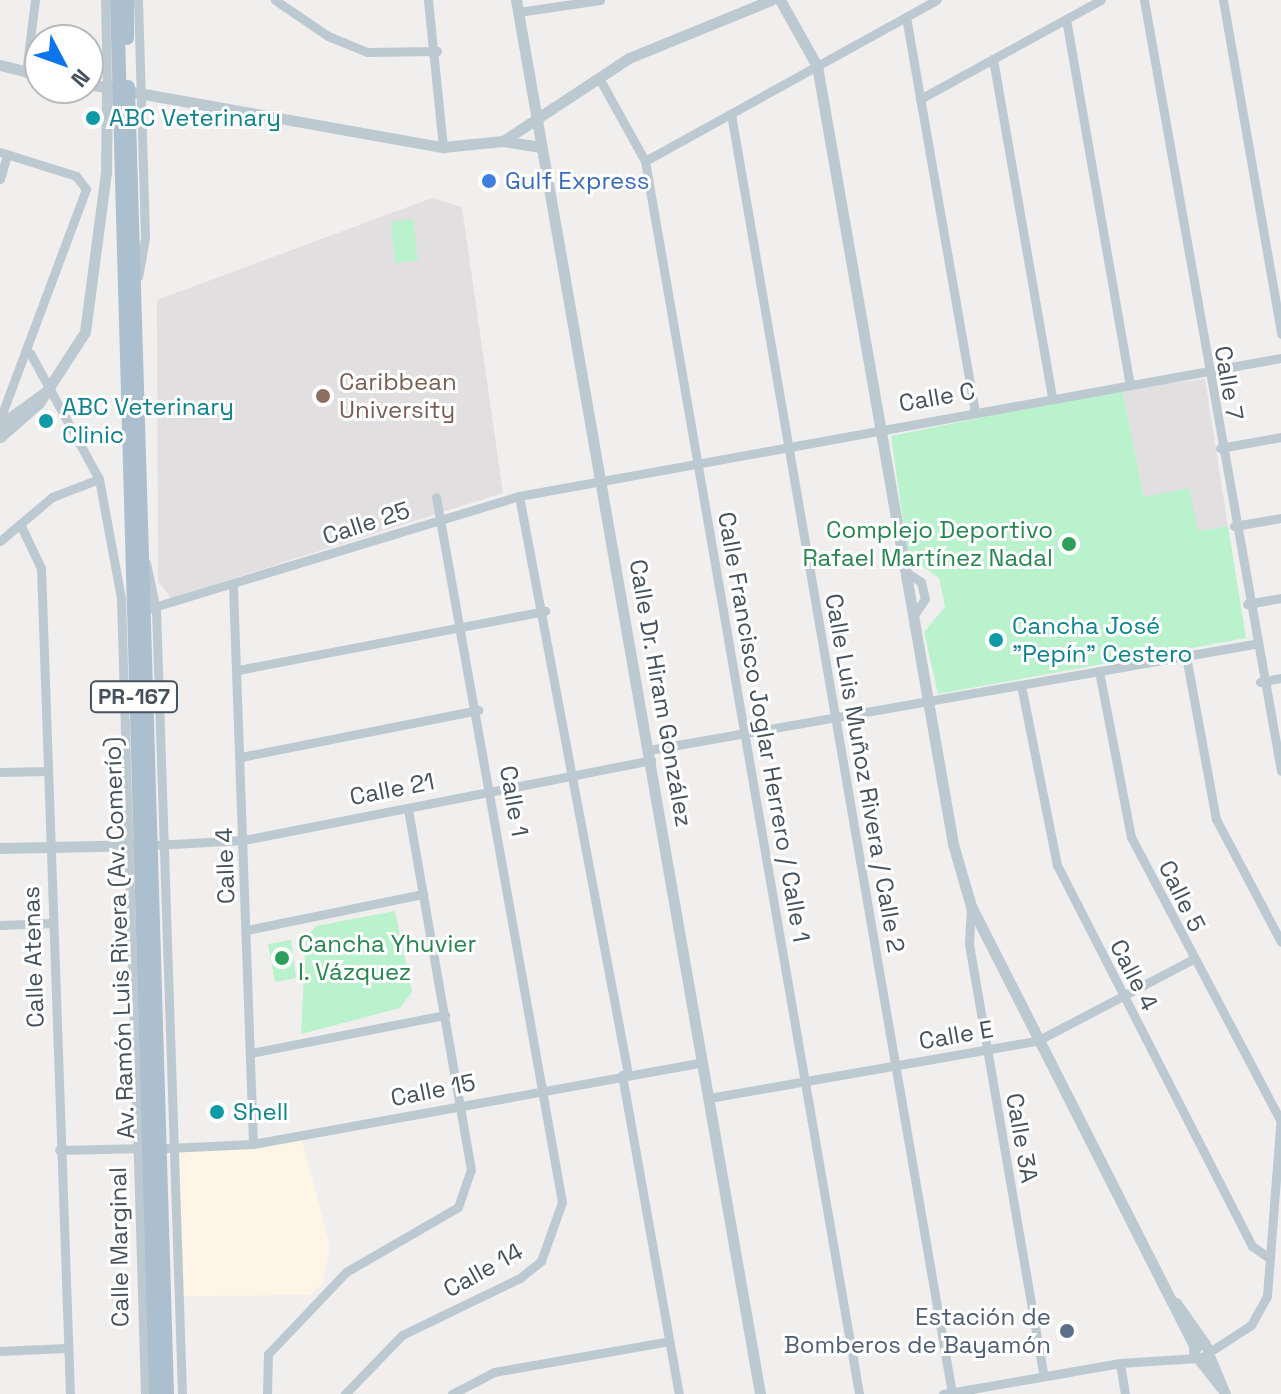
<!DOCTYPE html>
<meta charset="utf-8">
<style>
body{margin:0}
#map{position:relative;width:1281px;height:1394px;overflow:hidden;background:#f1eeee;font-family:"Space Grotesk",sans-serif}
div>[style]{position:absolute}
.commercial>*{inset:0;background:#fdf6e6}
.education>*{inset:0;background:#e2dfe0}
.green>*{inset:0;background:#b9f2cd}
.minor>*{height:9px;margin:-4.5px;padding:0 4.5px;transform-origin:4.5px;border-radius:4.5px;background:#bdc9d1}
.tertiary>*{height:11px;margin:-5.5px;padding:0 5.5px;transform-origin:5.5px;border-radius:5.5px;background:#bdc9d1}
.tertiary>.ring{margin:-5.5px;padding:0;box-sizing:content-box;background:none;border:11px solid #bdc9d1;border-radius:50%}
.primary>*{height:14px;margin:-7px;padding:0 7px;transform-origin:7px;border-radius:7px;background:#acbfcf}
.dots>*{width:22px;height:22px;translate:-50% -50%;box-sizing:border-box;border:4px solid #fff;border-radius:50%}
span{translate:-50% -50%;white-space:nowrap;text-align:center;line-height:1.15;-webkit-text-stroke:6px #fff;paint-order:stroke}
.shield-label span{padding:2px 6px;background:#fff;border:2px solid;border-radius:6px;-webkit-text-stroke-width:0}
.shield-label{font-size:22px;color:#45525d;font-weight:700}
.culture-label{font-size:24px;color:#0d838f}
.left{translate:0 -50%;text-align:left}
.shop-label{font-size:24px;color:#366cbe}
.education-label{font-size:24px;color:#785e54}
.street-label{font-size:24px;color:#45525d}
.leisure-label{font-size:24px;color:#27864d}
.right{translate:-100% -50%;text-align:right}
.service-label{font-size:24px;color:#4e5e75}
.north{position:absolute;left:24px;top:24px;width:80px;height:80px;box-sizing:border-box;background:#fff;border:2px solid #b5babe;border-radius:50%;rotate:131deg;font-size:22px;font-weight:700;line-height:32px;text-align:center;color:#45525d}
.north::after{content:'';display:block;margin:auto;width:28px;height:36px;background:#0c74ed;clip-path:polygon(50% 0,100% 100%,50% 72%,0 100%)}
</style>
<div id="map">
<div class="commercial">
<div style="clip-path:polygon(302px 1140px,330px 1247px,322px 1284px,309px 1295px,182px 1296px,175px 1153px)"></div>
</div>
<div class="education">
<div style="clip-path:polygon(432px 198px,462px 207px,503px 493px,171px 598px,158px 581px,157px 300px)"></div>
<div style="clip-path:polygon(1205px 379px,1228px 526px,1198px 531px,1144px 497px,1122px 389px)"></div>
</div>
<div class="green">
<div style="clip-path:polygon(413px 219px,418px 261px,395px 263px,391px 222px)"></div>
<div style="clip-path:polygon(1122px 389px,1144px 497px,1189px 488px,1198px 531px,1228px 526px,1246px 638px,938px 694px,924px 632px,945px 607px,939px 578px,908px 556px,891px 436px)"></div>
<div style="clip-path:polygon(395px 911px,412px 992px,400px 1008px,301px 1034px,306px 938px,316px 926px)"></div>
<div style="clip-path:polygon(291px 940px,296px 978px,275px 982px,268px 944px)"></div>
</div>
<div class="minor">
<div style="left:105px;top:0;width:88px;rotate:88.7deg"></div>
<div style="left:138px;top:0;width:238px;rotate:88.3deg"></div>
<div style="left:145px;top:238px;width:39px;rotate:100deg"></div>
<div style="left:275px;top:0;width:64px;rotate:34.2deg"></div>
<div style="left:328px;top:36px;width:42px;rotate:22.3deg"></div>
<div style="left:367px;top:52px;width:70px;rotate:-0.8deg"></div>
<div style="left:428px;top:0;width:148px;rotate:84.2deg"></div>
<div style="left:1144px;top:0;width:783px;rotate:79.92deg"></div>
<div style="left:1223px;top:0;width:339px;rotate:80.1deg"></div>
<div style="left:518px;top:12px;width:83px;rotate:-8.3deg"></div>
<div style="left:906px;top:17px;width:400px;rotate:80.1deg"></div>
<div style="left:1066px;top:19px;width:371px;rotate:80.1deg"></div>
<div style="left:993px;top:59px;width:343px;rotate:80.1deg"></div>
<div style="left:26px;top:73px;width:74px;rotate:-83deg"></div>
<div style="left:599px;top:78px;width:95px;rotate:61deg"></div>
<div style="left:645px;top:161px;width:1251px;rotate:80.15deg"></div>
<div style="left:920px;top:99px;width:206px;rotate:-28.7deg"></div>
<div style="left:731px;top:114px;width:1298px;rotate:80.2deg"></div>
<div style="left:0;top:152px;width:80px;rotate:17.5deg"></div>
<div style="left:76px;top:176px;width:16px;rotate:52deg"></div>
<div style="left:86px;top:189px;width:246px;rotate:110.5deg"></div>
<div style="left:645px;top:161px;width:333px;rotate:-28.9deg"></div>
<div style="left:0;top:179px;width:25px;rotate:-74deg"></div>
<div style="left:30px;top:353px;width:144px;rotate:61.3deg"></div>
<div style="left:99px;top:479px;width:121px;rotate:79.5deg"></div>
<div style="left:121px;top:598px;width:796px;rotate:88.27deg"></div>
<div style="left:1220px;top:448px;width:62px;rotate:-10.2deg"></div>
<div style="left:519px;top:496px;width:588px;rotate:79.32deg"></div>
<div style="left:20px;top:524px;width:49px;rotate:64.5deg"></div>
<div style="left:41px;top:568px;width:827px;rotate:87.99deg"></div>
<div style="left:1234px;top:526px;width:48px;rotate:-9.7deg"></div>
<div style="left:0;top:541px;width:68px;rotate:-40.2deg"></div>
<div style="left:52px;top:497px;width:50px;rotate:-21deg"></div>
<div style="left:146px;top:563px;width:48px;rotate:78deg"></div>
<div style="left:156px;top:610px;width:784px;rotate:88.1deg"></div>
<div style="left:906px;top:572px;width:18px;rotate:34deg"></div>
<div style="left:921px;top:582px;width:17px;rotate:77deg"></div>
<div style="left:925px;top:599px;width:19px;rotate:125deg"></div>
<div style="left:233px;top:587px;width:557px;rotate:87.94deg"></div>
<div style="left:1247px;top:604px;width:35px;rotate:-10deg"></div>
<div style="left:144px;top:610px;width:392px;rotate:-16.9deg"></div>
<div style="left:519px;top:496px;width:774px;rotate:-10.27deg"></div>
<div style="left:1186px;top:656px;width:166px;rotate:79.6deg"></div>
<div style="left:1216px;top:819px;width:139px;rotate:62.1deg"></div>
<div style="left:238px;top:670px;width:313px;rotate:-10.9deg"></div>
<div style="left:1099px;top:671px;width:169px;rotate:79.1deg"></div>
<div style="left:1131px;top:837px;width:318px;rotate:62.2deg"></div>
<div style="left:1260px;top:682px;width:21px;rotate:-11deg"></div>
<div style="left:1021px;top:685px;width:184px;rotate:78.7deg"></div>
<div style="left:1057px;top:865px;width:428px;rotate:62.9deg"></div>
<div style="left:1252px;top:1246px;width:21px;rotate:35deg"></div>
<div style="left:649px;top:750px;width:614px;rotate:-9.94deg"></div>
<div style="left:241px;top:757px;width:242px;rotate:-11.2deg"></div>
<div style="left:0;top:772px;width:48px;rotate:-1.2deg"></div>
<div style="left:154px;top:845px;width:90px;rotate:-3.2deg"></div>
<div style="left:244px;top:840px;width:415px;rotate:-11.1deg"></div>
<div style="left:971px;top:906px;width:38px;rotate:93deg"></div>
<div style="left:969px;top:944px;width:438px;rotate:80.2deg"></div>
<div style="left:0;top:925px;width:53px;rotate:-2.2deg"></div>
<div style="left:247px;top:930px;width:180px;rotate:-11.6deg"></div>
<div style="left:251px;top:1053px;width:198px;rotate:-11.1deg"></div>
<div style="left:622px;top:1075px;width:324px;rotate:79.9deg"></div>
<div style="left:709px;top:1098px;width:333px;rotate:-9.9deg"></div>
<div style="left:1037px;top:1041px;width:174px;rotate:-27.7deg"></div>
<div style="left:167px;top:1148px;width:86px;rotate:-2.7deg"></div>
<div style="left:253px;top:1144px;width:457px;rotate:-10.3deg"></div>
<div style="left:59px;top:1150px;width:85px;rotate:-1.3deg"></div>
<div style="left:0;top:1351px;width:65px;rotate:-2.6deg"></div>
<div style="left:1208px;top:1353px;width:51px;rotate:-33.1deg"></div>
<div style="left:1251px;top:1325px;width:33px;rotate:-61deg"></div>
<div style="left:1267px;top:1296px;width:182px;rotate:-85.6deg"></div>
<div style="left:1120px;top:1363px;width:31px;rotate:81deg"></div>
<div style="left:267px;top:1394px;width:40px;rotate:-88.6deg"></div>
<div style="left:268px;top:1354px;width:113px;rotate:-46.4deg"></div>
<div style="left:346px;top:1272px;width:129px;rotate:-30.1deg"></div>
<div style="left:458px;top:1207px;width:39px;rotate:-71deg"></div>
<div style="left:471px;top:1170px;width:366px;rotate:-99.9deg"></div>
<div style="left:345px;top:1394px;width:82px;rotate:-46deg"></div>
<div style="left:402px;top:1335px;width:131px;rotate:-25.8deg"></div>
<div style="left:520px;top:1278px;width:27px;rotate:-39deg"></div>
<div style="left:541px;top:1261px;width:63px;rotate:-70.4deg"></div>
<div style="left:562px;top:1202px;width:716px;rotate:-100.13deg"></div>
<div style="left:452px;top:1394px;width:47px;rotate:-27.6deg"></div>
<div style="left:494px;top:1372px;width:178px;rotate:-10deg"></div>
<div style="left:943px;top:1394px;width:180px;rotate:-9.9deg"></div>
<div style="left:1120px;top:1363px;width:78px;rotate:-3.7deg"></div>
</div>
<div class="tertiary">
<div style="left:516px;top:0;width:1415px;rotate:80.07deg"></div>
<div style="left:780px;top:0;width:76px;rotate:60.7deg"></div>
<div style="left:817px;top:66px;width:790px;rotate:80.08deg"></div>
<div style="left:953px;top:844px;width:65px;rotate:73.8deg"></div>
<div style="left:971px;top:906px;width:496px;rotate:63.1deg"></div>
<div style="left:0;top:65px;width:41px;rotate:14deg"></div>
<div style="left:88px;top:84px;width:361px;rotate:10.1deg"></div>
<div style="left:443px;top:147px;width:60px;rotate:-5.7deg"></div>
<div style="left:503px;top:141px;width:151px;rotate:-33.4deg"></div>
<div style="left:629px;top:58px;width:153px;rotate:-22.2deg"></div>
<div style="left:503px;top:141px;width:38px;rotate:9deg"></div>
<div style="left:0;top:425px;width:58px;rotate:-35.9deg"></div>
<div style="left:0;top:437px;width:52px;rotate:-41.1deg"></div>
<div style="left:39px;top:403px;width:85px;rotate:-57.1deg"></div>
<div style="left:85px;top:332px;width:161px;rotate:-82.5deg"></div>
<div style="left:106px;top:172px;width:84px;rotate:-89.3deg"></div>
<div style="left:0;top:848px;width:147px;rotate:-1.2deg"></div>
<div style="left:1176px;top:1303px;width:50px;rotate:54.7deg"></div>
<div class="ring" style="left:1194px;top:1344px;width:3px;height:3px"></div>
<div style="left:1208px;top:1353px;width:44px;rotate:67.5deg"></div>
<div style="left:1198px;top:1358px;width:39px;rotate:52deg"></div>
</div>
<div class="primary">
<div style="left:117px;top:0;width:1395px;rotate:88.4deg"></div>
<div style="left:127px;top:0;width:38px;rotate:90deg"></div>
<div style="left:128px;top:87px;width:1308px;rotate:88.29deg"></div>
</div>
<div class="dots">
<div style="left:93px;top:118px;background:#0f9aa8"></div>
<div style="left:489px;top:181px;background:#3f7fe0"></div>
<div style="left:323px;top:396px;background:#8d6e63"></div>
<div style="left:46px;top:421px;background:#0f9aa8"></div>
<div style="left:1069px;top:544px;background:#2e9e5b"></div>
<div style="left:996px;top:640px;background:#0f9aa8"></div>
<div style="left:282px;top:958px;background:#2e9e5b"></div>
<div style="left:217px;top:1112px;background:#0f9aa8"></div>
<div style="left:1067px;top:1331px;background:#5c6f8a"></div>
</div>
<div class="shield-label">
<span style="left:134px;top:697px">PR-167</span>
</div>
<div class="culture-label">
<span class="left" style="left:109px;top:118px">ABC Veterinary</span>
<span class="left" style="left:62px;top:421px">ABC Veterinary<br>Clinic</span>
<span class="left" style="left:1012px;top:640px">Cancha José<br>"Pepín" Cestero</span>
<span class="left" style="left:233px;top:1112px">Shell</span>
</div>
<div class="shop-label">
<span class="left" style="left:505px;top:181px">Gulf Express</span>
</div>
<div class="education-label">
<span class="left" style="left:339px;top:396px">Caribbean<br>University</span>
</div>
<div class="street-label">
<span style="left:1229px;top:383px;rotate:80deg">Calle 7</span>
<span style="left:937px;top:397px;rotate:-10deg">Calle C</span>
<span style="left:366px;top:523px;rotate:-18deg">Calle 25</span>
<span style="left:661px;top:693px;rotate:80deg">Calle Dr. Hiram González</span>
<span style="left:764px;top:727px;rotate:80deg">Calle Francisco Joglar Herrero / Calle 1</span>
<span style="left:865px;top:773px;rotate:80deg">Calle Luis Muñoz Rivera / Calle 2</span>
<span style="left:392px;top:789px;rotate:-11deg">Calle 21</span>
<span style="left:514px;top:801px;rotate:80deg">Calle 1</span>
<span style="left:225px;top:866px;rotate:-92deg">Calle 4</span>
<span style="left:1182px;top:896px;rotate:64deg">Calle 5</span>
<span style="left:119px;top:938px;rotate:-92deg">Av. Ramón Luis Rivera (Av. Comerío)</span>
<span style="left:33px;top:957px;rotate:-92deg">Calle Atenas</span>
<span style="left:1134px;top:975px;rotate:63deg">Calle 4</span>
<span style="left:956px;top:1035px;rotate:-10deg">Calle E</span>
<span style="left:433px;top:1090px;rotate:-11deg">Calle 15</span>
<span style="left:1022px;top:1138px;rotate:80deg">Calle 3A</span>
<span style="left:119px;top:1247px;rotate:-91deg">Calle Marginal</span>
<span style="left:483px;top:1270px;rotate:-29deg">Calle 14</span>
</div>
<div class="leisure-label">
<span class="right" style="left:1053px;top:544px">Complejo Deportivo<br>Rafael Martínez Nadal</span>
<span class="left" style="left:298px;top:958px">Cancha Yhuvier<br>I. Vázquez</span>
</div>
<div class="service-label">
<span class="right" style="left:1051px;top:1331px">Estación de<br>Bomberos de Bayamón</span>
</div>
<div class="north">N</div>
</div>
